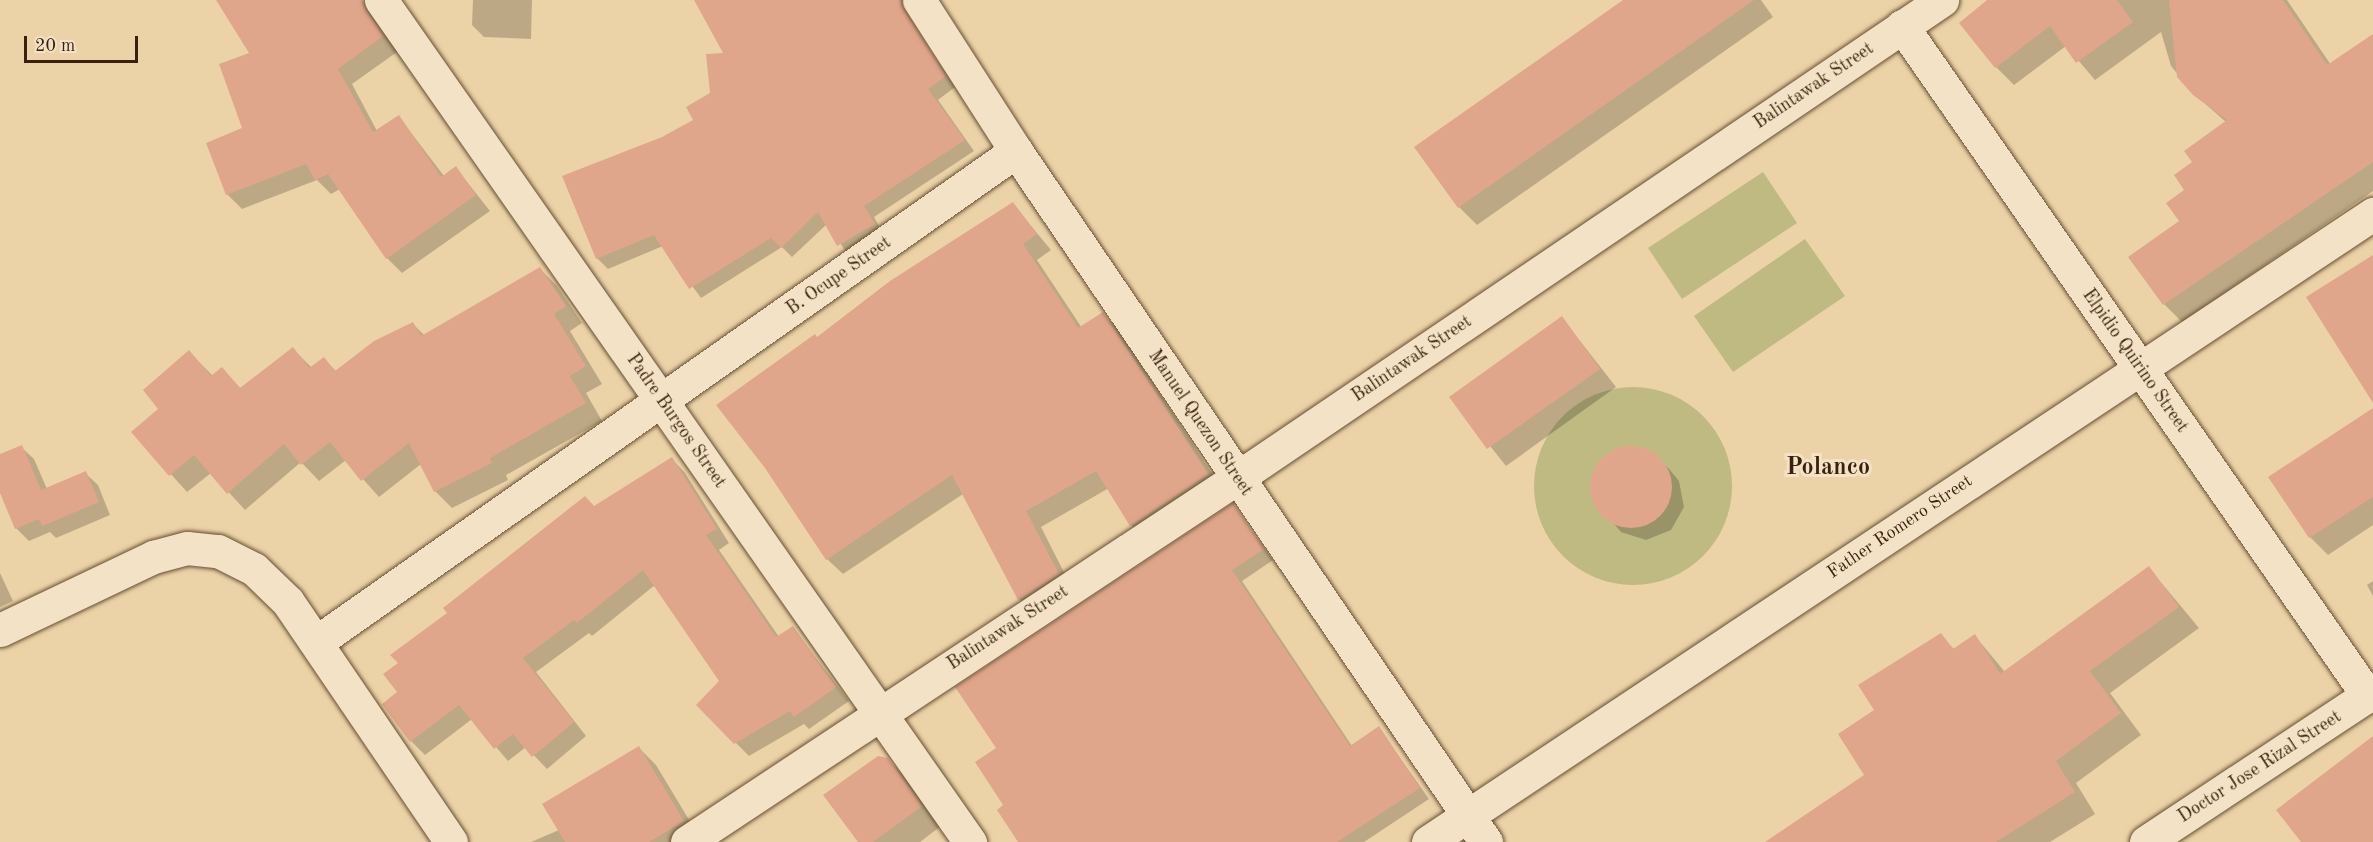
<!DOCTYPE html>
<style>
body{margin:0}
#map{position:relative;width:2373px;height:842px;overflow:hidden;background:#ecd3a7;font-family:"Old Standard TT",serif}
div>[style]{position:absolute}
.green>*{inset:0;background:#beba82}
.round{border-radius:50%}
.shadow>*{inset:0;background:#0003}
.building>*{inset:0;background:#e0a68c}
.roads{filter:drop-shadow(0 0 2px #664e33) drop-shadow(0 0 2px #664e33)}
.minor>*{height:33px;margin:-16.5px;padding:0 16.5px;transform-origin:16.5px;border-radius:16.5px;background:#f3e2c6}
.tertiary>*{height:33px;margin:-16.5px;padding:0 16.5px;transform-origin:16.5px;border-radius:16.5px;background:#f3e2c6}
.secondary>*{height:33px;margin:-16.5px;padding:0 16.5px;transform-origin:16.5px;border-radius:16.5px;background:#f3e2c6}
span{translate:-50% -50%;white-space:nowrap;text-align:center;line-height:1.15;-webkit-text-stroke:6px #f3e2c6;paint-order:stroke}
.street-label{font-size:18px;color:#39210c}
.district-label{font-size:24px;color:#39210c;font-weight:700}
.scale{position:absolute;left:24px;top:36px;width:114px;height:27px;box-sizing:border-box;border:3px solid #39210c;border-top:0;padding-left:8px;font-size:18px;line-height:21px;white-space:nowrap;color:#39210c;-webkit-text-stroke:4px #f3e2c6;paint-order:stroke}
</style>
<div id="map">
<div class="green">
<div style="clip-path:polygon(1763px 172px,1797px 223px,1682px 299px,1648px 248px)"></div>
<div style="clip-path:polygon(1805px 239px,1845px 296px,1733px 372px,1694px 316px)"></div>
<div class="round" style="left:1534px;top:387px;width:198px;height:198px"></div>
</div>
<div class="shadow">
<div style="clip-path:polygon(217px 0,362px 0,397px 52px,352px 84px,377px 131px,399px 117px,444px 176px,456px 168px,490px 211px,402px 273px,387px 258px,340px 189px,331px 194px,317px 180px,242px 209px,227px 194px,244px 129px,252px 54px)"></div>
<div style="clip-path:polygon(473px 0,532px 0,531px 39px,484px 37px,472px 25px)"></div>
<div style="clip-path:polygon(697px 0,904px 0,913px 25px,955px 87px,938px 100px,974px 151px,874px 217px,884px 235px,849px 256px,827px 224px,792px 257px,782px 247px,701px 298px,663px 246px,608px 269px,597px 258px,663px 138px,696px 120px,711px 94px,725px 54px)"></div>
<div style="clip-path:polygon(1626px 0,1761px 0,1773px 17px,1477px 225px,1459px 207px,1416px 147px)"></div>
<div style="clip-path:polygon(1989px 0,2287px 0,2331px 65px,2373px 36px,2373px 191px,2182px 322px,2164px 304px,2187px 190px,2195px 162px,2226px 122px,2194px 94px,2171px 66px,2161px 32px,2095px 80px,2066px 46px,2014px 85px,1996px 67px)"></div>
<div style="clip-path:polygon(1013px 204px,1051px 250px,1037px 260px,1082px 328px,1102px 314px,1118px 329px,1223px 491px,1147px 541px,1131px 525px,1109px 488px,1041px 527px,1073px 590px,1035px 615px,1019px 599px,963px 494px,843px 574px,827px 559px,817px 339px)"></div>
<div style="clip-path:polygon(540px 269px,557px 286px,582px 323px,570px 331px,602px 384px,586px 393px,602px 421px,506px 475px,508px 480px,452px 508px,435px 491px,421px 464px,379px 497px,346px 460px,319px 481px,301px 462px,245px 510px,211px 473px,187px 492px,133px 432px,160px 409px,189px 352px,213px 376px,222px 369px,241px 389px,293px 349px,312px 368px,324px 359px,337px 372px,413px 324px,425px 336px)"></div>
<div style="clip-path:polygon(1562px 318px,1616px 387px,1506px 466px,1451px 397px)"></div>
<div style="clip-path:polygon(2373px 426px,2373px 525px,2328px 555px,2310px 537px)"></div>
<div style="clip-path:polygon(21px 447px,34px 459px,47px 489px,85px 473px,98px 485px,110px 515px,56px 538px,50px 532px,29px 541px,16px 528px,0 489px,0 456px)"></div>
<div style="clip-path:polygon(1632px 448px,1657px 457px,1670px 470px,1679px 481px,1684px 507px,1671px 530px,1646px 540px,1621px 532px,1593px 499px,1592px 487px,1600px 463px,1620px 449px)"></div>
<div style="clip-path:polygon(672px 459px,685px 473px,729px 543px,719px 550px,779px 637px,793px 628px,849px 701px,809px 729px,804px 724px,749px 756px,698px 705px,721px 681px,655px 585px,592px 636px,589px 633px,536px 672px,586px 736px,547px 769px,526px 747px,508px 761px,472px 719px,425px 755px,411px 741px,595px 508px)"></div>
<div style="clip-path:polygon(1233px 505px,1273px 560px,1242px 581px,1352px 746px,1379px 728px,1429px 799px,1364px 842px,1019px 842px,1006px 806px,999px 748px)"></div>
<div style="clip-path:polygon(2149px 568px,2199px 628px,2110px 693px,2141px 735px,2076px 783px,2095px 814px,2050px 842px,1804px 842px,1866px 775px,1876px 710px,1940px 635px,1955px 650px,1975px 636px,2005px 672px)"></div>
<div style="clip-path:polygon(0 573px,13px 601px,0 607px)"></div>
<div style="clip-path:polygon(2373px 581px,2373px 596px,2367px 585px)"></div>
<div style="clip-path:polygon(639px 748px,656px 765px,700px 838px,694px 842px,531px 842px,559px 830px)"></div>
<div style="clip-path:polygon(887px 759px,908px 779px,941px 826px,920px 842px,859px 842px)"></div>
</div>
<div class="building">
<div style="clip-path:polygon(216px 0,361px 0,383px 36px,338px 69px,373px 132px,399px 115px,441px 177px,456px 166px,476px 195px,386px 259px,328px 174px,315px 180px,306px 164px,226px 195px,206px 143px,242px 128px,219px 64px,249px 53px)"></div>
<div style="clip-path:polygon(694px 0,900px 0,946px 76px,928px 89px,965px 140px,864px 206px,875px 224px,837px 246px,818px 212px,781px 248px,771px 238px,689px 289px,654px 235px,596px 259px,562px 176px,662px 137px,693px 120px,686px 107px,710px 93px,706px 54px,723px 53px)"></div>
<div style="clip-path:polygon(1623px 0,1754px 0,1458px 208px,1414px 147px)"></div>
<div style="clip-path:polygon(1987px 0,2117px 0,2133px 22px,2076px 63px,2050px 26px,1995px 68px,1959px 23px)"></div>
<div style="clip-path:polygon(2169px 0,2283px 0,2327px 65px,2373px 34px,2373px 162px,2163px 305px,2128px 257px,2179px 221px,2166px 203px,2184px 190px,2174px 175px,2192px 162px,2184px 151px,2227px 120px,2193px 95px,2177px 77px)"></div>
<div style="clip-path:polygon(1013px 202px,1037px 234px,1023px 244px,1078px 328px,1103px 312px,1208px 474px,1130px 526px,1096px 471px,1026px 511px,1059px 574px,1018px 600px,952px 475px,826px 560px,765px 468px,716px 405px,815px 334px,817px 337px,890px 281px)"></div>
<div style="clip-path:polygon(2373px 255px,2373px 403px,2306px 297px)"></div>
<div style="clip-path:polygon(540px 267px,566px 306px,554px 314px,586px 366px,570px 376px,586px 403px,490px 458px,492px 463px,434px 492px,409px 443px,361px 481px,330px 442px,301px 465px,284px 444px,227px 494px,194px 455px,169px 476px,131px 432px,158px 409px,143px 390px,189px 350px,211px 376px,222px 367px,240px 388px,293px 347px,309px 368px,324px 357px,335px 371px,374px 341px,413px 322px,421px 336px)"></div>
<div style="clip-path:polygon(1562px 316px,1600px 369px,1487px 449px,1449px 397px)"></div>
<div style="clip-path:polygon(2373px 408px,2373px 497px,2309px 538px,2268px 477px)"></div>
<div style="clip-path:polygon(22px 445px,41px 490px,86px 471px,99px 502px,42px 526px,39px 519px,15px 529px,0 493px,0 454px)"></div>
<div class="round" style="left:1590px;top:446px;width:82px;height:82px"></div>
<div style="clip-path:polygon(672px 457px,717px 529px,706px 535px,776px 637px,793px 626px,836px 687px,794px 717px,790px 711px,734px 744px,696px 705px,719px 681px,643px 570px,577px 623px,574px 620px,523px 658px,574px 722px,532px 757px,513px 734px,494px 749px,459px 705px,410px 742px,382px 704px,397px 692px,383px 674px,398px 663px,390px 655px,447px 613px,443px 608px,585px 496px,594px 506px)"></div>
<div style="clip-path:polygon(1233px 503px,1264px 549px,1232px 570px,1350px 746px,1379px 726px,1420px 788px,1337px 842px,1018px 842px,997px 810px,1003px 805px,975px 762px,996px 748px,955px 687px)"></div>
<div style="clip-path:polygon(2149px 566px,2179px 607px,2090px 671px,2121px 713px,2056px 761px,2075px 792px,1996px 842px,1765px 842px,1864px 775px,1838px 734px,1874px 710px,1858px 685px,1941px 633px,1953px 649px,1975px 634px,2000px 674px)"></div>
<div style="clip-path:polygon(2373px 736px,2373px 842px,2301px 842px,2276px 810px)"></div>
<div style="clip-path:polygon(639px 746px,684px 821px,649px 842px,565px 842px,542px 804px)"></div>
<div style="clip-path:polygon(878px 756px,888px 758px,922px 806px,873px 842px,858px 842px,823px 795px)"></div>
</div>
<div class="roads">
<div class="minor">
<div style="left:919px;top:0;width:179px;rotate:57.3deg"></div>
<div style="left:1016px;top:151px;width:836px;rotate:55.78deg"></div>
<div style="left:1902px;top:26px;width:816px;rotate:55.18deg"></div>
<div style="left:0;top:630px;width:170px;rotate:-25.5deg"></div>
<div style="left:153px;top:557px;width:35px;rotate:-15deg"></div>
<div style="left:187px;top:548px;width:31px;rotate:6deg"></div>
<div style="left:218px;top:551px;width:40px;rotate:26.6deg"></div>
<div style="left:254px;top:569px;width:47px;rotate:44.1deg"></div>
<div style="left:288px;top:602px;width:290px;rotate:55.8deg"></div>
<div style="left:318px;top:641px;width:853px;rotate:-35.07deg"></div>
<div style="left:687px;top:842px;width:660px;rotate:-33.5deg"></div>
<div style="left:1237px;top:478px;width:852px;rotate:-34.14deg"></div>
<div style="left:1428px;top:842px;width:1135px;rotate:-33.61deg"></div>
</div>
<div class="tertiary">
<div style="left:381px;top:0;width:1028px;rotate:55.03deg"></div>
</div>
<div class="secondary">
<div style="left:2146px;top:842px;width:272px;rotate:-33.5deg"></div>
</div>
</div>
<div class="street-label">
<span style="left:1814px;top:86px;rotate:-34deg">Balintawak Street</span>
<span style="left:839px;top:276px;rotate:-35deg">B. Ocupe Street</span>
<span style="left:1412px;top:359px;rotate:-34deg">Balintawak Street</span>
<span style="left:2135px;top:361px;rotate:55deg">Elpidio Quirino Street</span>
<span style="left:676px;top:421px;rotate:55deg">Padre Burgos Street</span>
<span style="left:1200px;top:423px;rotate:56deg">Manuel Quezon Street</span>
<span style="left:1900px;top:527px;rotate:-34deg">Father Romero Street</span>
<span style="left:1008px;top:628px;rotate:-33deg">Balintawak Street</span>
<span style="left:2260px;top:767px;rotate:-33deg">Doctor Jose Rizal Street</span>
</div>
<div class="district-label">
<span style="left:1828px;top:469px">Polanco</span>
</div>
<div class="scale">20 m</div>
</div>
